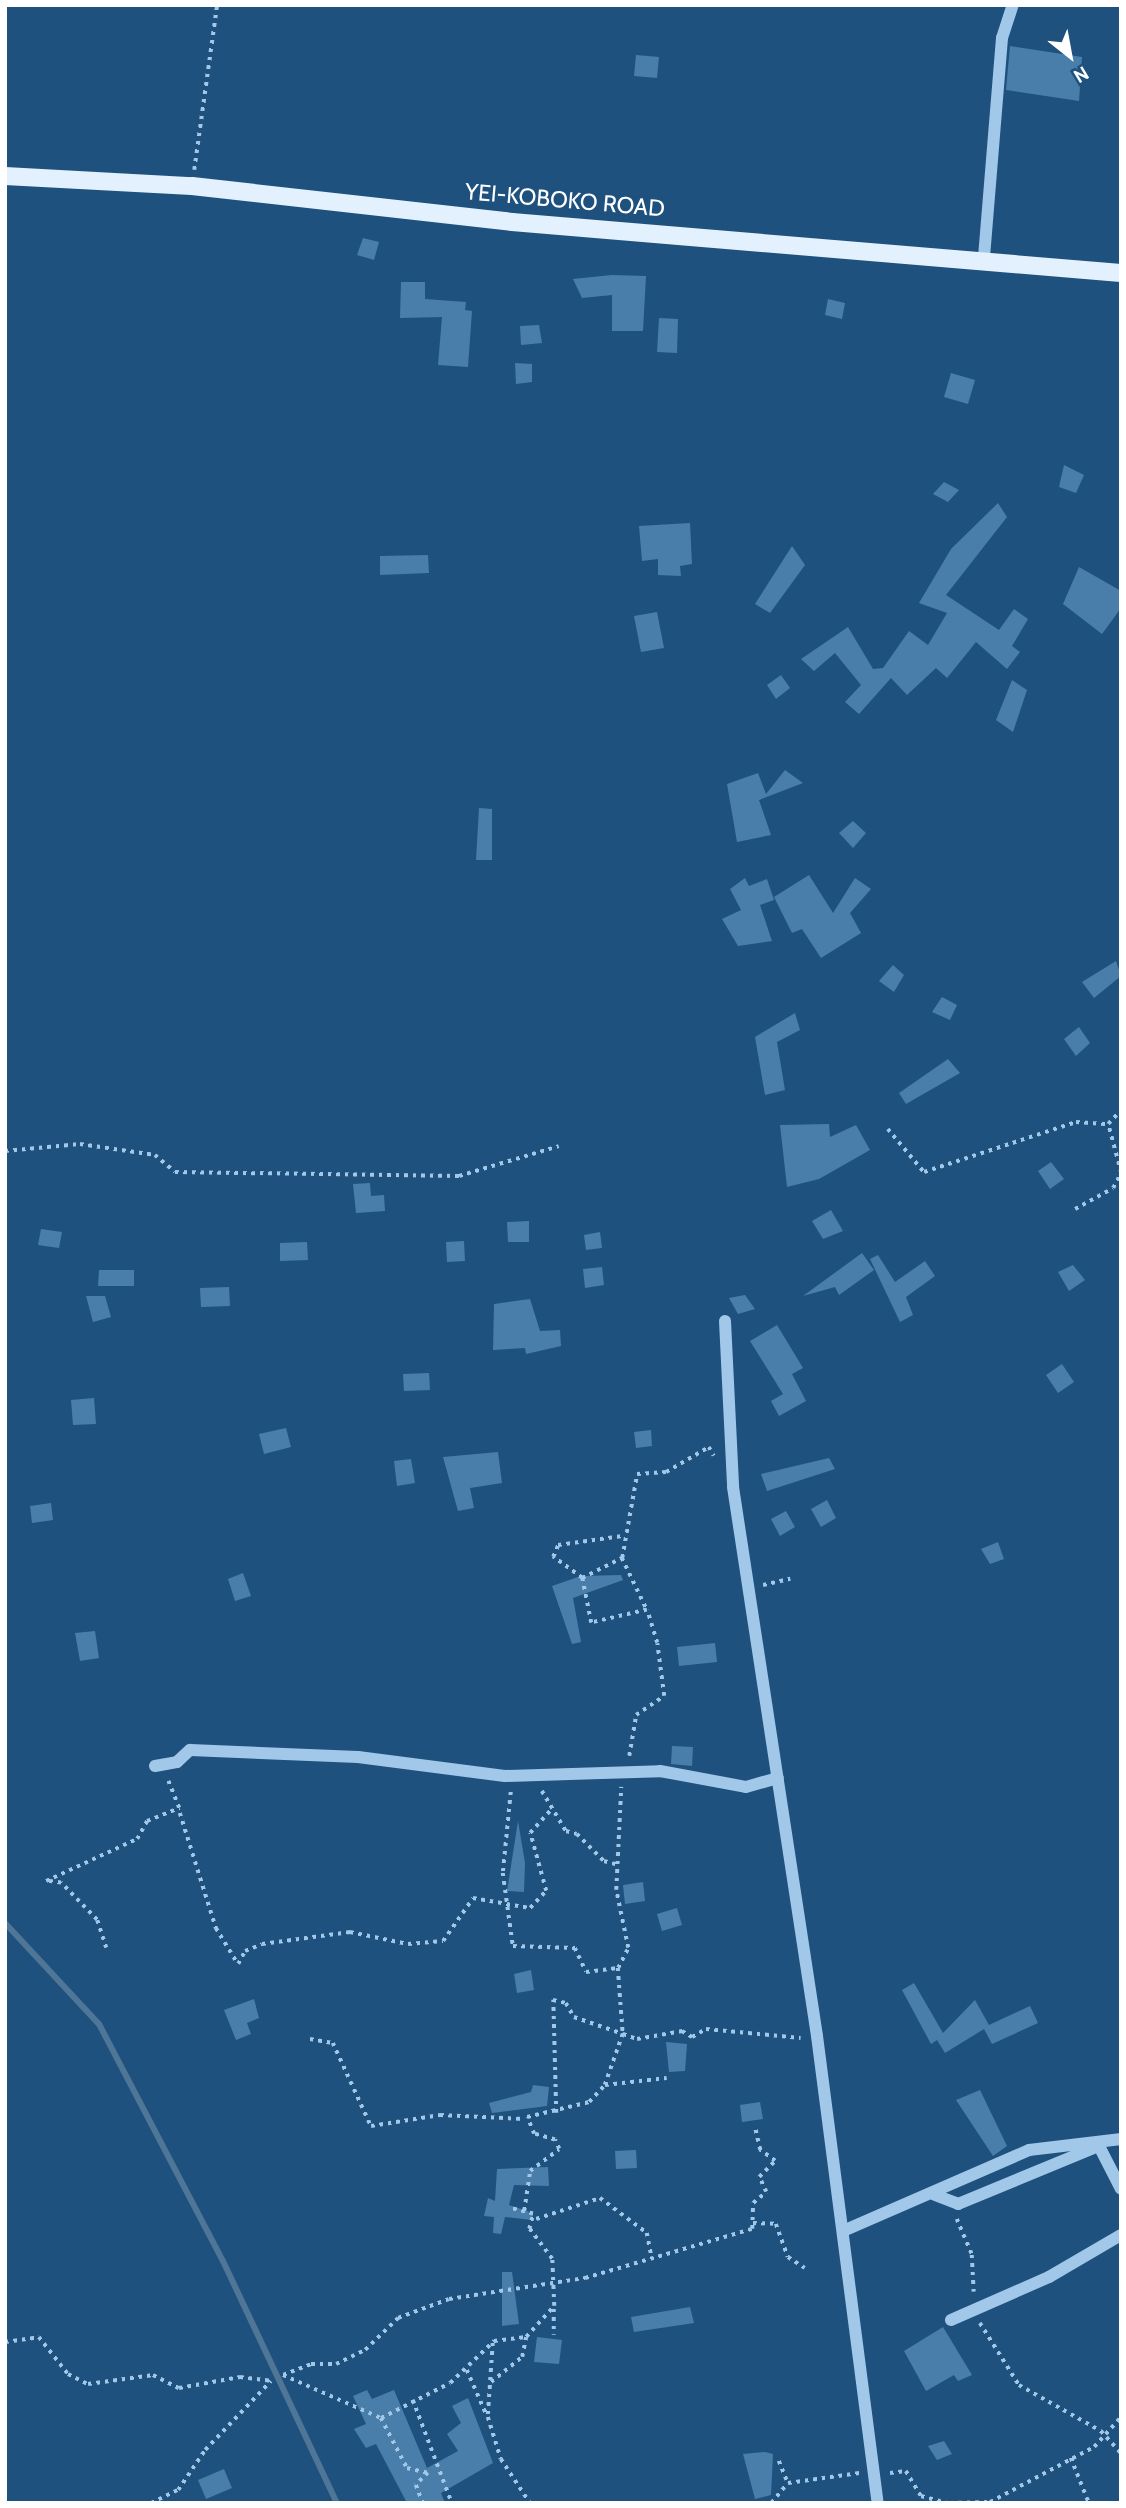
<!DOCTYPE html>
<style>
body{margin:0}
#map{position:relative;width:1126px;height:2508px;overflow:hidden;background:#1e517e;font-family:Cabin,sans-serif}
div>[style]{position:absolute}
.stream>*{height:6px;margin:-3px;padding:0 3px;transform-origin:3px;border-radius:3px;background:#507697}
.building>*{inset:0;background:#4a7eaa}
.path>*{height:3.5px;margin-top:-1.75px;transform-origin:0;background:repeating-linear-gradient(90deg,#a1c8e8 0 3.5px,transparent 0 8.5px)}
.minor>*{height:12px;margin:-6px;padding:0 6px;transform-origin:6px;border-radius:6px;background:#a1c8e8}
.major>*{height:18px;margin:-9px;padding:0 9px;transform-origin:9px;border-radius:9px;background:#e3f0fe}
span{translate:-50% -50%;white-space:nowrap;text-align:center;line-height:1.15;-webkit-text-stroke:6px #1e517e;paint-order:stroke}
.street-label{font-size:23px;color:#fff}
.frame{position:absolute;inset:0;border:7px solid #fff;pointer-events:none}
.north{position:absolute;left:1035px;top:21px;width:70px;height:70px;-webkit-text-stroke:5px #1e517e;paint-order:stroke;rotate:149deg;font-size:19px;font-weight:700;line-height:28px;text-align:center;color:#fff}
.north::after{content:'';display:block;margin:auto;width:24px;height:32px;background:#fff;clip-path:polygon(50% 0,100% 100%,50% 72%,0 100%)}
</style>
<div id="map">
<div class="stream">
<div style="left:5px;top:1923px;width:138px;rotate:47.1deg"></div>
<div style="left:99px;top:2024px;width:267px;rotate:62.4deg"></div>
<div style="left:223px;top:2261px;width:268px;rotate:64.8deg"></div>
</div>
<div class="building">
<div style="clip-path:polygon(1010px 46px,1082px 57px,1079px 101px,1006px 90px)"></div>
<div style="clip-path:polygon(636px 55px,659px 57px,657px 78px,634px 76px)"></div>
<div style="clip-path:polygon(363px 238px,379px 242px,374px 260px,357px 255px)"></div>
<div style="clip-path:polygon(612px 275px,646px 276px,643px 331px,612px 331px,612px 295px,582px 298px,573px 279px)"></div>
<div style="clip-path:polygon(401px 282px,425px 282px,425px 299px,466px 302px,465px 310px,472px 311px,468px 367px,438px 365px,442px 317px,400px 318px)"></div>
<div style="clip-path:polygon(828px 299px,845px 303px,842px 319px,825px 315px)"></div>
<div style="clip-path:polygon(659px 318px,678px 319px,677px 353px,657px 352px)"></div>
<div style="clip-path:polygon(539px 325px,542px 343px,521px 345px,520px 326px)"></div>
<div style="clip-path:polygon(515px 363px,532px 364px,532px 382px,516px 384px)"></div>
<div style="clip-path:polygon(951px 373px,975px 380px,968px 404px,944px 397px)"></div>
<div style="clip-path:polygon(1064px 465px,1084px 475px,1076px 493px,1059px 487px)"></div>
<div style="clip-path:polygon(944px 482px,959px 490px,948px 502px,933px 494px)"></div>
<div style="clip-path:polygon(998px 503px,1007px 517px,946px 595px,999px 630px,1014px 609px,1028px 619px,1012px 646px,1020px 652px,1007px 669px,976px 642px,947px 678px,936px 668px,907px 695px,891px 678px,859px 714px,845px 702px,861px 685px,835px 653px,814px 671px,801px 659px,848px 627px,873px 669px,883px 668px,909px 631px,928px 645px,947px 613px,919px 603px,951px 549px)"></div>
<div style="clip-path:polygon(690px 523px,692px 564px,680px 566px,681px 576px,658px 575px,658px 559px,642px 561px,639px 526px)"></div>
<div style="clip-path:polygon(792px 546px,805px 565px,770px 613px,755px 604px)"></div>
<div style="clip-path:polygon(428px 555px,429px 573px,380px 575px,380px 556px)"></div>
<div style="clip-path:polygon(1079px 567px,1121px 591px,1121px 608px,1102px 634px,1063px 604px)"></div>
<div style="clip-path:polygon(657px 612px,664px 648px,641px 652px,634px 616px)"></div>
<div style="clip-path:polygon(781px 675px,790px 688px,776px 699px,767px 685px)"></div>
<div style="clip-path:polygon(1012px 680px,1027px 690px,1013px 732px,996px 720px)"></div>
<div style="clip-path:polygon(785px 770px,803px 783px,759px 800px,771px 835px,737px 842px,727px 784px,758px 773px,766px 794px)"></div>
<div style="clip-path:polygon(479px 808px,492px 809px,492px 860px,476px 860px)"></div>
<div style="clip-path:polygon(853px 821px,866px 833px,853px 848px,839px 833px)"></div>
<div style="clip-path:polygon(809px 875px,833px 913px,855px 878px,871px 889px,850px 913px,861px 933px,821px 958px,802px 929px,792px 933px,774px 897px)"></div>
<div style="clip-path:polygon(745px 878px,749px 886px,767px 879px,774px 900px,760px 905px,772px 941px,738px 946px,722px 919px,741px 910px,730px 889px)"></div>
<div style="clip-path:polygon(1116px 961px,1121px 976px,1094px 998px,1082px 982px)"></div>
<div style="clip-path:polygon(893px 965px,904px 975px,894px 992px,879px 981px)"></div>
<div style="clip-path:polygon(942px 997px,957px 1005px,950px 1020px,932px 1012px)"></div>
<div style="clip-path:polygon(795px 1013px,800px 1030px,777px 1042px,785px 1090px,765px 1095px,755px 1037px)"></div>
<div style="clip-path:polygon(1079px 1027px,1090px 1043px,1076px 1056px,1064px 1039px)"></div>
<div style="clip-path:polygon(948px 1059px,960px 1073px,906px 1104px,899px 1093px)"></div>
<div style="clip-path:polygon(829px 1124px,830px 1137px,856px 1125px,870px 1150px,819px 1179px,787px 1187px,780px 1125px)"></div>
<div style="clip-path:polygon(1051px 1162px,1064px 1179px,1050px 1189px,1038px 1171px)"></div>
<div style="clip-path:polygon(370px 1183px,371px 1196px,384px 1195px,385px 1211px,356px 1213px,353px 1184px)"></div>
<div style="clip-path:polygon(831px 1210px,843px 1231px,823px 1239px,812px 1221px)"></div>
<div style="clip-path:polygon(529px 1221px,529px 1242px,508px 1242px,507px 1222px)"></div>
<div style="clip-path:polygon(41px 1229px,62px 1232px,59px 1248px,38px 1245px)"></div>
<div style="clip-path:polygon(600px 1232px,602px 1248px,586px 1250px,584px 1235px)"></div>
<div style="clip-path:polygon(464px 1241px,465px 1261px,447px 1262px,446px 1242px)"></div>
<div style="clip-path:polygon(307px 1242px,308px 1260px,280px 1261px,280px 1243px)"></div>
<div style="clip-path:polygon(862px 1253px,874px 1270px,839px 1295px,835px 1287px,803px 1296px)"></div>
<div style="clip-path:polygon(878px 1255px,895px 1282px,925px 1261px,935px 1276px,906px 1297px,913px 1315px,900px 1322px,870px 1259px)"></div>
<div style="clip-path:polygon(1073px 1265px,1085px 1280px,1069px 1291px,1058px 1272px)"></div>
<div style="clip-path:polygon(602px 1267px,604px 1285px,585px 1288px,583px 1269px)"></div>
<div style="clip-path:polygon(99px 1270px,134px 1270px,134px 1286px,98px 1286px)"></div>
<div style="clip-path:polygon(229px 1287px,230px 1306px,201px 1307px,200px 1288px)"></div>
<div style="clip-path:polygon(745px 1295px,755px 1309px,738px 1314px,729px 1298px)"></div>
<div style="clip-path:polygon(86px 1296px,105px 1296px,111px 1317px,93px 1322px)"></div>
<div style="clip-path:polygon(530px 1299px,540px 1331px,560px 1330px,561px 1346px,526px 1354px,525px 1348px,493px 1350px,494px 1304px)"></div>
<div style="clip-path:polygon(777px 1325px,803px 1368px,792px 1374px,806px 1401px,779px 1416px,771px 1401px,783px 1394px,750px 1341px)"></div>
<div style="clip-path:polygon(1062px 1364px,1074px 1382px,1058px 1393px,1046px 1375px)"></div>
<div style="clip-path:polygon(429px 1373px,430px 1390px,404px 1391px,403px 1374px)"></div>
<div style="clip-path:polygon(94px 1398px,96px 1424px,73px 1425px,71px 1400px)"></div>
<div style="clip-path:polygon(286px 1428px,291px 1447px,264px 1454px,259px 1434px)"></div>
<div style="clip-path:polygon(651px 1430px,652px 1446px,636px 1448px,634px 1432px)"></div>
<div style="clip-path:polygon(498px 1452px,502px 1483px,470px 1488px,474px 1508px,458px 1511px,443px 1457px)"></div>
<div style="clip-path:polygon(829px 1458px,835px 1469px,767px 1491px,761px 1474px)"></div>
<div style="clip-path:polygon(411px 1459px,415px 1483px,397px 1486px,394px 1461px)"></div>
<div style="clip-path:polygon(827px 1500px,836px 1518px,821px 1527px,811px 1509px)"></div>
<div style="clip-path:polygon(51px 1503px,53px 1520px,32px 1523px,30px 1506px)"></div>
<div style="clip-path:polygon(786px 1511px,795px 1527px,780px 1536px,771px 1519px)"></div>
<div style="clip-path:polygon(998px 1542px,1004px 1559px,990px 1564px,981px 1549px)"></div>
<div style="clip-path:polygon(243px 1573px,251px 1596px,235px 1601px,228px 1579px)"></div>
<div style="clip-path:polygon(621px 1575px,623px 1580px,573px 1598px,581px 1642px,572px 1644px,552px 1586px,581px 1576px)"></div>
<div style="clip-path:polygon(95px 1631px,99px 1658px,80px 1661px,75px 1633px)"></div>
<div style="clip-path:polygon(715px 1643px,717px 1662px,679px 1666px,677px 1647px)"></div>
<div style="clip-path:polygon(672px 1746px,693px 1747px,692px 1766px,671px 1764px)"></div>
<div style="clip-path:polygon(518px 1821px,525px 1863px,524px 1892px,507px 1891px)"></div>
<div style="clip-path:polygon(643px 1882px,645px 1901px,625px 1904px,623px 1885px)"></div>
<div style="clip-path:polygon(677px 1908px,682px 1925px,662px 1931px,657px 1914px)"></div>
<div style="clip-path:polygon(531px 1970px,534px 1990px,517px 1993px,514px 1974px)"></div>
<div style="clip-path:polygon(914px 1983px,943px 2033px,975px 2000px,989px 2025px,1030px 2006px,1038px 2023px,992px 2044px,984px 2029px,945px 2053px,937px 2040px,931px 2044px,902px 1990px)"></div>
<div style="clip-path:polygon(254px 1999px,259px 2018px,247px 2023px,251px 2034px,236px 2040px,224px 2010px)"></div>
<div style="clip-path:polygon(666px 2042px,687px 2044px,685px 2071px,669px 2072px)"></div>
<div style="clip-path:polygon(533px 2085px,549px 2087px,547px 2106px,492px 2113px,489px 2103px,531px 2092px)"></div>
<div style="clip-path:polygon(980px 2090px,1007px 2146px,993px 2156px,956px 2100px)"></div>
<div style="clip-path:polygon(760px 2102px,763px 2119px,742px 2122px,740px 2105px)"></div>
<div style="clip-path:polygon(636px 2150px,637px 2168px,616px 2169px,615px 2151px)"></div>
<div style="clip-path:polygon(548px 2167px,549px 2186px,514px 2185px,509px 2205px,533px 2213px,532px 2220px,505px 2217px,501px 2234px,493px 2233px,494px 2217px,484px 2216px,488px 2198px,495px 2201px,497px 2169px)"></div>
<div style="clip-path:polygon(502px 2272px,512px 2272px,519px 2324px,502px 2326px)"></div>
<div style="clip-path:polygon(690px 2307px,694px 2323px,634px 2332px,631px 2317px)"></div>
<div style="clip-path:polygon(943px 2327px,972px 2375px,958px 2381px,954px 2375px,926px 2391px,904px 2351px)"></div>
<div style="clip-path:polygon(537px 2337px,562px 2340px,559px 2364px,534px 2362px)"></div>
<div style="clip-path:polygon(367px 2390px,372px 2399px,394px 2390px,427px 2468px,458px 2451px,447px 2434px,461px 2423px,452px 2406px,468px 2398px,493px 2463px,441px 2493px,445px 2503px,407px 2503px,376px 2444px,366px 2448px,354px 2429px,366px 2424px,353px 2396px)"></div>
<div style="clip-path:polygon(944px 2441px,952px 2454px,937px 2460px,928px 2446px)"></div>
<div style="clip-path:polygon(765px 2452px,773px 2454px,771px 2495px,755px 2499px,743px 2454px)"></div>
<div style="clip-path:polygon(224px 2469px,232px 2488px,206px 2499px,198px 2480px)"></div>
</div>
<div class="path">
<div style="left:194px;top:170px;width:167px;rotate:-82.1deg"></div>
<div style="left:888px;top:1129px;width:56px;rotate:50.1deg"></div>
<div style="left:924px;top:1172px;width:160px;rotate:-18.2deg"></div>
<div style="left:1076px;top:1122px;width:32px;rotate:4deg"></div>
<div style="left:5px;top:1151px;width:75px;rotate:-5.3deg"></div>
<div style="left:80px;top:1144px;width:76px;rotate:8.3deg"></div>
<div style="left:155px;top:1155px;width:26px;rotate:40deg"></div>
<div style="left:175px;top:1172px;width:284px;rotate:0.8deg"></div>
<div style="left:459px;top:1176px;width:104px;rotate:-16.7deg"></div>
<div style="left:1075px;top:1209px;width:43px;rotate:-28.9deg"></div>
<div style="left:1113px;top:1188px;width:17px;rotate:-62deg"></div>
<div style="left:1121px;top:1173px;width:51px;rotate:-104.9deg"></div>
<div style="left:1108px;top:1124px;width:19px;rotate:-47deg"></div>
<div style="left:622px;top:1558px;width:85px;rotate:-79.9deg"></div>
<div style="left:637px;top:1474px;width:29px;rotate:-4deg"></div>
<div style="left:666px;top:1472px;width:50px;rotate:-30.2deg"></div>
<div style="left:709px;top:1447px;width:10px;rotate:61deg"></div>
<div style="left:582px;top:1578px;width:36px;rotate:-144deg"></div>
<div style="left:553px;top:1557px;width:13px;rotate:-67deg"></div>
<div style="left:558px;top:1545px;width:65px;rotate:-8deg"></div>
<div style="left:763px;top:1585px;width:28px;rotate:-13deg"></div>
<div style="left:629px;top:1756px;width:42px;rotate:-80.3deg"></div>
<div style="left:636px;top:1715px;width:34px;rotate:-34deg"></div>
<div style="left:664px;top:1696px;width:53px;rotate:-97.5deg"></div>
<div style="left:657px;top:1643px;width:34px;rotate:-107deg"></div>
<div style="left:647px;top:1610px;width:57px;rotate:166.9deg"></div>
<div style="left:591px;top:1623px;width:46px;rotate:-101.3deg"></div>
<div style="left:582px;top:1578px;width:45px;rotate:-26.6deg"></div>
<div style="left:622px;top:1558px;width:58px;rotate:64.3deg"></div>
<div style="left:542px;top:1791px;width:47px;rotate:59deg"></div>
<div style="left:566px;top:1831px;width:11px;rotate:15deg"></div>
<div style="left:577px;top:1834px;width:38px;rotate:45deg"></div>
<div style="left:604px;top:1861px;width:16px;rotate:15deg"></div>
<div style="left:511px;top:1792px;width:81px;rotate:95.6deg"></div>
<div style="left:503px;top:1873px;width:74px;rotate:82.2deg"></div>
<div style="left:513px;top:1946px;width:62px;rotate:1.8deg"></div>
<div style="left:575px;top:1948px;width:26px;rotate:65deg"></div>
<div style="left:586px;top:1972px;width:32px;rotate:-7deg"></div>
<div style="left:618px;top:1968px;width:66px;rotate:85.7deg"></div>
<div style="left:623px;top:2034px;width:15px;rotate:20deg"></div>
<div style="left:637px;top:2039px;width:46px;rotate:-10.1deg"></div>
<div style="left:682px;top:2031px;width:12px;rotate:31deg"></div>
<div style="left:692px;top:2037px;width:16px;rotate:-30deg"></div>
<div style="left:706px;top:2029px;width:95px;rotate:5.4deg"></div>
<div style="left:180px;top:1813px;width:121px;rotate:72.6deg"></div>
<div style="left:216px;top:1928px;width:42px;rotate:58.6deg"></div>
<div style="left:238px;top:1964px;width:15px;rotate:-62deg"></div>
<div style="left:245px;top:1951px;width:18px;rotate:-22deg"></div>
<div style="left:262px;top:1944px;width:89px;rotate:-7.8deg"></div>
<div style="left:350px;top:1932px;width:59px;rotate:11.7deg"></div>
<div style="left:408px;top:1944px;width:35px;rotate:-5deg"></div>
<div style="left:443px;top:1941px;width:52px;rotate:-55.1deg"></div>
<div style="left:473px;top:1898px;width:58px;rotate:10deg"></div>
<div style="left:530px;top:1908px;width:23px;rotate:-47deg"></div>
<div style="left:546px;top:1891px;width:60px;rotate:-105.4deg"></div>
<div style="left:530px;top:1833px;width:30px;rotate:-48deg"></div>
<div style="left:106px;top:1948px;width:29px;rotate:-108deg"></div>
<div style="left:97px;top:1920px;width:52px;rotate:-134.2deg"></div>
<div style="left:61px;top:1883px;width:15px;rotate:-172deg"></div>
<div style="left:46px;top:1881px;width:100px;rotate:-24.8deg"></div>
<div style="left:137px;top:1839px;width:21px;rotate:-61deg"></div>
<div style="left:147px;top:1821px;width:35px;rotate:-22deg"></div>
<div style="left:179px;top:1808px;width:29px;rotate:-112deg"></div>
<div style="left:618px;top:1968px;width:22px;rotate:-63deg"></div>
<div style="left:628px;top:1948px;width:59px;rotate:-101.7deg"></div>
<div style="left:616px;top:1890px;width:103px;rotate:-87.2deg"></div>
<div style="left:310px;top:2039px;width:23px;rotate:10deg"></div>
<div style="left:333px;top:2043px;width:91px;rotate:65.4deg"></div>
<div style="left:371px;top:2126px;width:70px;rotate:-9.1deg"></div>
<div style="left:440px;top:2115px;width:84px;rotate:2.7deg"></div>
<div style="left:556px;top:2113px;width:113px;rotate:-91.5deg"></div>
<div style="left:553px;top:2000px;width:13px;rotate:13deg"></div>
<div style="left:566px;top:2003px;width:16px;rotate:60deg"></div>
<div style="left:574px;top:2017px;width:52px;rotate:19.1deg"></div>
<div style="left:623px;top:2034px;width:54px;rotate:109.4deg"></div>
<div style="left:524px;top:2211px;width:40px;rotate:-81.5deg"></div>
<div style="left:530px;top:2171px;width:36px;rotate:-37deg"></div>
<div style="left:559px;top:2149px;width:10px;rotate:-114deg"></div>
<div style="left:555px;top:2140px;width:22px;rotate:-164deg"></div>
<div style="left:534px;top:2134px;width:18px;rotate:-112deg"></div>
<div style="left:527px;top:2117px;width:64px;rotate:-13.6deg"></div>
<div style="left:589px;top:2102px;width:23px;rotate:-47deg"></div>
<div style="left:605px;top:2085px;width:62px;rotate:-6.4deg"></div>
<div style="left:536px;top:2219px;width:67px;rotate:-18.2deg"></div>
<div style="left:600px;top:2198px;width:59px;rotate:36.7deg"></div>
<div style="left:647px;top:2233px;width:26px;rotate:79deg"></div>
<div style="left:957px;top:2219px;width:39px;rotate:67deg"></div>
<div style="left:972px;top:2255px;width:37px;rotate:87deg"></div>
<div style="left:753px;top:2223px;width:23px;rotate:2deg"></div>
<div style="left:776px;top:2224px;width:35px;rotate:70deg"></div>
<div style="left:788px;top:2257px;width:20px;rotate:33deg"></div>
<div style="left:554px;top:2309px;width:26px;rotate:90deg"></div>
<div style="left:980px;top:2323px;width:73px;rotate:57.8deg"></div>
<div style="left:1019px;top:2385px;width:94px;rotate:29.3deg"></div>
<div style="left:1101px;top:2431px;width:30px;rotate:48deg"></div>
<div style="left:5px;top:2342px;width:34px;rotate:-8deg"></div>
<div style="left:39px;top:2337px;width:47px;rotate:51.9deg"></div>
<div style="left:68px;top:2374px;width:22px;rotate:27deg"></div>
<div style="left:88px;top:2384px;width:66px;rotate:-7.9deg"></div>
<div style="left:153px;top:2375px;width:29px;rotate:27deg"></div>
<div style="left:179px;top:2388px;width:62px;rotate:-10.2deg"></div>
<div style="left:240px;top:2377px;width:31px;rotate:7deg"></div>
<div style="left:493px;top:2343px;width:74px;rotate:93.9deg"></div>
<div style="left:488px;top:2417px;width:44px;rotate:72.8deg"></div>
<div style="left:501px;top:2459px;width:53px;rotate:56.6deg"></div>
<div style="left:467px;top:2370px;width:50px;rotate:66.5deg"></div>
<div style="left:283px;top:2375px;width:30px;rotate:-21deg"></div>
<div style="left:311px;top:2364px;width:25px"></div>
<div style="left:336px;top:2364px;width:32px;rotate:-26deg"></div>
<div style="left:365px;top:2350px;width:46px;rotate:-44.1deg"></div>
<div style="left:398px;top:2318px;width:54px;rotate:-20.4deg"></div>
<div style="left:449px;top:2299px;width:138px;rotate:-8.8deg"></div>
<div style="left:585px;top:2278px;width:174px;rotate:-16.4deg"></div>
<div style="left:752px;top:2229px;width:26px;rotate:-88deg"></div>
<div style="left:753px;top:2203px;width:17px;rotate:-40deg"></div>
<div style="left:766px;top:2192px;width:17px;rotate:-115deg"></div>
<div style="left:759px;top:2177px;width:23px;rotate:-45deg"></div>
<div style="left:775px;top:2161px;width:19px;rotate:-144deg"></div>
<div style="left:760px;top:2150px;width:22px;rotate:-103deg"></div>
<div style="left:283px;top:2375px;width:107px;rotate:23.7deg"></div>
<div style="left:381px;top:2418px;width:77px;rotate:-26.9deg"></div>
<div style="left:450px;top:2383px;width:61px;rotate:-43.7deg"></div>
<div style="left:494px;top:2341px;width:32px;rotate:-7deg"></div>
<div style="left:526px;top:2337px;width:42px;rotate:-47.9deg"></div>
<div style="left:554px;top:2306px;width:47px;rotate:-92.4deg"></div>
<div style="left:552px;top:2259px;width:38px;rotate:-127deg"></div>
<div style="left:529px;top:2229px;width:16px;rotate:-75deg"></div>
<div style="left:533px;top:2214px;width:21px;rotate:-166deg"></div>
<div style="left:491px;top:2382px;width:40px;rotate:-39deg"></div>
<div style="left:522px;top:2357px;width:20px;rotate:-79deg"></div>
<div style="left:413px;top:2400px;width:110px;rotate:69.3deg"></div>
<div style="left:381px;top:2418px;width:56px;rotate:62.5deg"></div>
<div style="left:407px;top:2468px;width:22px;rotate:13deg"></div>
<div style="left:428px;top:2473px;width:17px;rotate:135deg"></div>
<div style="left:416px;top:2485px;width:19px;rotate:69deg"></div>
<div style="left:1071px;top:2458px;width:48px;rotate:68.2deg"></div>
<div style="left:779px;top:2461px;width:24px;rotate:68deg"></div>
<div style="left:788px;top:2483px;width:72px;rotate:-8deg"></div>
<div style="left:890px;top:2473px;width:16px;rotate:-7deg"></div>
<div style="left:906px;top:2471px;width:29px;rotate:59deg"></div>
<div style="left:921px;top:2496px;width:27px;rotate:15deg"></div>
<div style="left:151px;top:2503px;width:30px;rotate:-26deg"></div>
<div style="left:178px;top:2490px;width:48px;rotate:-56deg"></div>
<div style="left:205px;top:2450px;width:95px;rotate:-46.3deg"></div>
<div style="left:771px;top:2503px;width:26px;rotate:-50deg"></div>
<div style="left:950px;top:2503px;width:40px;rotate:-1.4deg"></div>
<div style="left:990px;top:2502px;width:118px;rotate:-27.9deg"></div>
<div style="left:1094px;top:2447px;width:40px;rotate:-48deg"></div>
</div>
<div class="minor">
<div style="left:984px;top:257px;width:220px;rotate:-85.3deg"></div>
<div style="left:1002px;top:38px;width:35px;rotate:-72deg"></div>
<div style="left:725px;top:1321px;width:166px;rotate:87.2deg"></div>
<div style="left:733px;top:1487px;width:555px;rotate:81.3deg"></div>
<div style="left:817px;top:2036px;width:471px;rotate:82.6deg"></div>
<div style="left:155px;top:1766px;width:22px;rotate:-10deg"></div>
<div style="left:177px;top:1762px;width:18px;rotate:-43deg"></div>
<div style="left:190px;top:1750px;width:168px;rotate:2.4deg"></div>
<div style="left:358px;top:1757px;width:148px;rotate:7.4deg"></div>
<div style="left:505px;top:1776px;width:155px;rotate:-1.8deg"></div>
<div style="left:660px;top:1771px;width:87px;rotate:10.5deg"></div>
<div style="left:746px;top:1787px;width:33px;rotate:-16deg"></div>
<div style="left:935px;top:2195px;width:25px;rotate:21deg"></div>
<div style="left:958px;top:2204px;width:152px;rotate:-22.4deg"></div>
<div style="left:1099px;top:2146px;width:48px;rotate:62.9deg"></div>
<div style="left:843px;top:2231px;width:203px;rotate:-23.5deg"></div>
<div style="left:1029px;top:2150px;width:93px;rotate:-6.8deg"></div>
<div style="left:951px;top:2320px;width:107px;rotate:-23.7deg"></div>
<div style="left:1049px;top:2277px;width:83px;rotate:-30.3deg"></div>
</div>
<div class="major">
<div style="left:5px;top:176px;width:187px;rotate:3.1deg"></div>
<div style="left:192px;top:186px;width:322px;rotate:6.4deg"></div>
<div style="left:512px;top:222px;width:611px;rotate:4.79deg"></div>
</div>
<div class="street-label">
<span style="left:565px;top:200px;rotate:5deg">YEI-KOBOKO ROAD</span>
</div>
<div class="frame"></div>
<div class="north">N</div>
</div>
